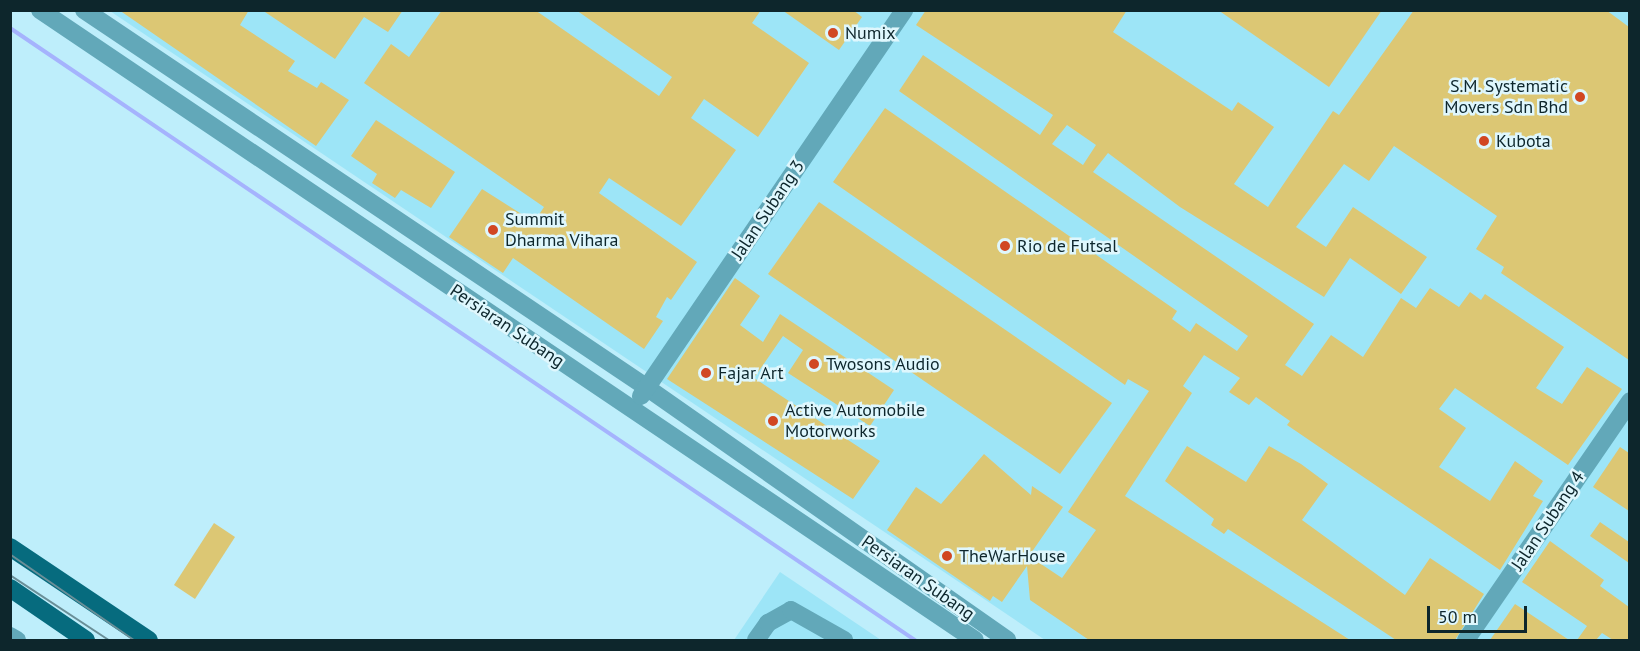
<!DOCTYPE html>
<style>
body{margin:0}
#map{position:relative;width:1640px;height:651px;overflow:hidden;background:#beeefb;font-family:"PT Sans",sans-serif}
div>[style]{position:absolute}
.built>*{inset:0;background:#9de5f7}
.stream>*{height:4px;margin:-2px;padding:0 2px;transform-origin:2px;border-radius:2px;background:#a5b3fd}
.building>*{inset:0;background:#dcc774}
.minor>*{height:18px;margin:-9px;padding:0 9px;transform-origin:9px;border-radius:9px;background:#62a8b9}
.major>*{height:18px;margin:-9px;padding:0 9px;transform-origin:9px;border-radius:9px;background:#066b7e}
.tram>*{height:1.5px;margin:-0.75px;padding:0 0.75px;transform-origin:0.75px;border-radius:0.75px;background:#6a8f98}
.dots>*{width:16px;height:16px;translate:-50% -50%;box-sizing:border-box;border:3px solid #dff7fd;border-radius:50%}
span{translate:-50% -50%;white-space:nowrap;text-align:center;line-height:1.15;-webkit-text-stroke:5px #dff7fd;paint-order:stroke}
.poi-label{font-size:18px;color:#0d262c}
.left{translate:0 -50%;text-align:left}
.right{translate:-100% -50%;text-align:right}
.street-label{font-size:18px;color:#0d262c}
.frame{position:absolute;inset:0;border:12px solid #0d262c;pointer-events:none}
.scale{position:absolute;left:1427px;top:606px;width:100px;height:27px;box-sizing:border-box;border:3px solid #0d262c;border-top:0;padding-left:8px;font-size:18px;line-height:21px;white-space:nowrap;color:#0d262c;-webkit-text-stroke:4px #dff7fd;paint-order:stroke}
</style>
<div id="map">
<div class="built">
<div style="clip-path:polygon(110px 11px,1629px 11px,1629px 640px,1045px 640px)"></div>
<div style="clip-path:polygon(780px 572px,881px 640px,734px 640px)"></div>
</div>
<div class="stream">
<div style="left:10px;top:28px;width:1093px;rotate:34.07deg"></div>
</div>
<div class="building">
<div style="clip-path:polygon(119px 10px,249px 10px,240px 25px,295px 61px,288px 71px,317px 88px,321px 82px,349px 100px,316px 146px)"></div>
<div style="clip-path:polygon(262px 10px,403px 10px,388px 32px,364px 17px,335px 59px)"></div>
<div style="clip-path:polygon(442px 10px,535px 10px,659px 96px,672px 77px,576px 10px,761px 10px,752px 23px,809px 63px,758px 137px,704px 99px,691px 118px,736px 150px,681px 226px,609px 178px,599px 193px,697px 262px,671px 300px,667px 297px,656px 317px,663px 321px,644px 349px,513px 258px,503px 273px,449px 237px,482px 189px,534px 222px,544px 207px,364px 83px,391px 44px,409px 57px)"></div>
<div style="clip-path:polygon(782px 10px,853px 10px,862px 17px,839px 50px)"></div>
<div style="clip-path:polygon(evenodd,926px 10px,1127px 10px,1113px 32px,1232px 111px,1238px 102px,1274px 127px,1234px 184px,1268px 207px,1333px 111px,1339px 115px,1414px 10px,1606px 10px,1629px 27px,1629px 360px,1501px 273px,1504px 267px,1476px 249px,1497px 216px,1394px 146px,1369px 181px,1344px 164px,1296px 227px,1326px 247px,1353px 207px,1427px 257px,1401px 294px,1350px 258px,1324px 297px,1180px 207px,1108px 153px,1093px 172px,1314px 324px,1285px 365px,1302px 376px,1331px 335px,1363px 357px,1401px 298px,1416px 308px,1430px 288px,1459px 307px,1470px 292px,1481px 300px,1485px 294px,1564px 347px,1536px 388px,1562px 404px,1587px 367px,1622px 389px,1568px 465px,1455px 388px,1439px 409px,1466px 428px,1439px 467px,1490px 501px,1515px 461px,1543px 481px,1533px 496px,1543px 501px,1500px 570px,1287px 425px,1290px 421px,1256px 397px,1249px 405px,1229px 392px,1240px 378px,1204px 355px,1183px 386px,1192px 393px,1125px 496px,1350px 640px,1089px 640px,1030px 600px,1027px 566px,1002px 602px,993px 596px,990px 601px,887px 530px,916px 487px,941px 504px,984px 454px,1031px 495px,1032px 486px,1063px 507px,1029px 556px,1062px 578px,1096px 530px,1068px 512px,1149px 391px,1128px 379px,1125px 385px,833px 182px,885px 108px,1177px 311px,1172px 319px,1190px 332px,1196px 323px,1237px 351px,1248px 336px,899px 91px,923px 55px,1040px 135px,1053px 115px,916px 25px,926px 10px,1067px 125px,1096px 145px,1083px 165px,1052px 144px,1067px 125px)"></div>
<div style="clip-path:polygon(1218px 10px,1382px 10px,1329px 87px)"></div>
<div style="clip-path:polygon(376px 120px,455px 172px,431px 208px,401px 190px,395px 198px,372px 183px,377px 174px,351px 156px)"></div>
<div style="clip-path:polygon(819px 202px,1112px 403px,1060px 474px,768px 274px)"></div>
<div style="clip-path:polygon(735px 278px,760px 296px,740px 325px,763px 342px,780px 314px,894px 390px,870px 426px,788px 373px,803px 350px,783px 336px,754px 378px,880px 461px,853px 499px,667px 379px)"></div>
<div style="clip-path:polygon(1187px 446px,1246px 482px,1269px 446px,1301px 464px,1328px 484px,1302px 520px,1405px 595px,1430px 558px,1484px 594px,1455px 640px,1396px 640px,1228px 529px,1224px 534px,1211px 525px,1214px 519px,1165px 481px)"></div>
<div style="clip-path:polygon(1620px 447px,1629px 453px,1629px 511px,1593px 487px)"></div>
<div style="clip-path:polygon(1600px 522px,1629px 542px,1629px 563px,1590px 536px)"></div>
<div style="clip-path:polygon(214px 523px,235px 537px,195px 599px,174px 585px)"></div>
<div style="clip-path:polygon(1550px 541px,1604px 580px,1600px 586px,1629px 607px,1629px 640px,1613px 640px,1602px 633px,1596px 640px,1577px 640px,1587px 626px,1522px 582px)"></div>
<div style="clip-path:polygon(1515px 604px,1569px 640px,1490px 640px)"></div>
</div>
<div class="minor">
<div style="left:40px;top:10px;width:1127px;rotate:33.97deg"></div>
<div style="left:84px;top:10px;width:677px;rotate:33.85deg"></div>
<div style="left:646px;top:387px;width:441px;rotate:35deg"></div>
<div style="left:641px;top:396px;width:467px;rotate:-55.7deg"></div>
<div style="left:10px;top:636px;width:8px;rotate:30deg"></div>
<div style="left:756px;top:640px;width:21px;rotate:-55deg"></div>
<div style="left:768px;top:623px;width:26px;rotate:-29deg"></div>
<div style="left:791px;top:610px;width:61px;rotate:29.5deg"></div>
<div style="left:1466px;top:640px;width:290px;rotate:-55.5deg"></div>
</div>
<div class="major">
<div style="left:10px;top:547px;width:167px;rotate:33.8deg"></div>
<div style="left:10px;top:588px;width:92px;rotate:34.4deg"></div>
</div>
<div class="tram">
<div style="left:10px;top:554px;width:151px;rotate:34.7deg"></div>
<div style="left:10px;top:575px;width:118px;rotate:33.3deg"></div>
</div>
<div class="dots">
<div style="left:833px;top:33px;background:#d14722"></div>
<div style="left:1580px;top:97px;background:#d14722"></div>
<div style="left:1484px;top:141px;background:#d14722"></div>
<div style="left:493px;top:230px;background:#d14722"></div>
<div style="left:1005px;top:246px;background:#d14722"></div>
<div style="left:814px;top:364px;background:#d14722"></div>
<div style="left:706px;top:373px;background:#d14722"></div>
<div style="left:773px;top:421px;background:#d14722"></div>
<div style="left:947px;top:556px;background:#d14722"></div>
</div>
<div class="poi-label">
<span class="left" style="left:845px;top:33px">Numix</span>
<span class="right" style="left:1568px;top:97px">S.M. Systematic<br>Movers Sdn Bhd</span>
<span class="left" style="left:1496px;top:141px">Kubota</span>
<span class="left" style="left:505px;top:230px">Summit<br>Dharma Vihara</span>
<span class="left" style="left:1017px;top:246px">Rio de Futsal</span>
<span class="left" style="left:826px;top:364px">Twosons Audio</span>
<span class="left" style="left:718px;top:373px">Fajar Art</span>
<span class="left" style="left:785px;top:421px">Active Automobile<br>Motorworks</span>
<span class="left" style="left:959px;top:556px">TheWarHouse</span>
</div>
<div class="street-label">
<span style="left:768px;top:210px;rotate:-56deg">Jalan Subang 3</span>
<span style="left:507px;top:326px;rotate:34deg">Persiaran Subang</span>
<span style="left:1548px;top:521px;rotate:-56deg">Jalan Subang 4</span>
<span style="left:918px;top:578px;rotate:35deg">Persiaran Subang</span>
</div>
<div class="frame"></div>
<div class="scale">50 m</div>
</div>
